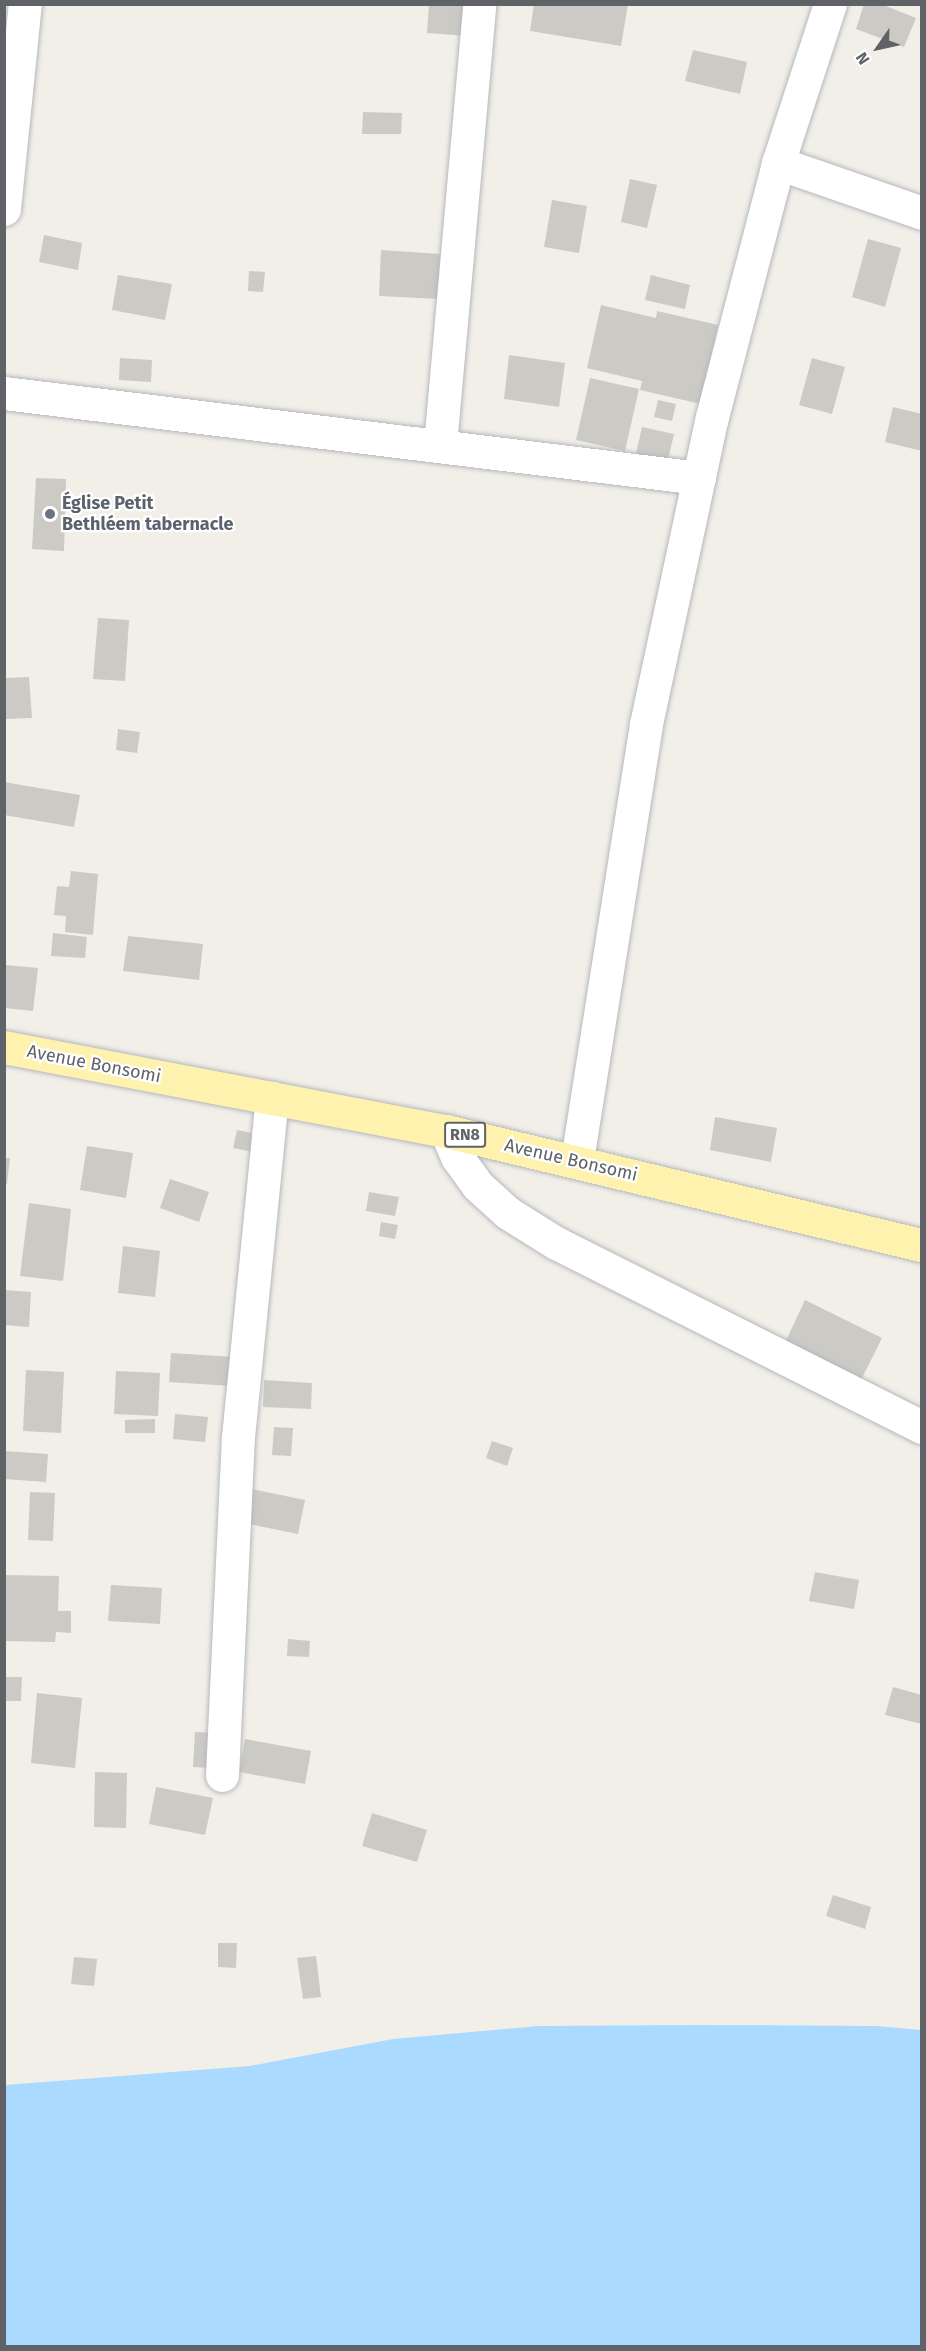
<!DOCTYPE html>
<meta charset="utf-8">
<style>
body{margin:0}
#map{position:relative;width:926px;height:2351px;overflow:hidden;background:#f1efe8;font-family:"Fira Sans",sans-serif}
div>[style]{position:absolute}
.water>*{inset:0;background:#aadaff}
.building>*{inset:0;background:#cccac5}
.roads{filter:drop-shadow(0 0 2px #b5b8bc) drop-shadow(0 0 2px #b5b8bc)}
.minor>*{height:33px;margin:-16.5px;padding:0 16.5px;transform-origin:16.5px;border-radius:16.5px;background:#fff}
.major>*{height:33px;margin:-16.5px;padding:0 16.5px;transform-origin:16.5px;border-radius:16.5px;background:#fff2af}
.dots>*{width:16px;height:16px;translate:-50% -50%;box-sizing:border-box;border:3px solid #fff;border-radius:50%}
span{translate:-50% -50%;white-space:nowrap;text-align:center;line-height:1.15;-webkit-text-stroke:4.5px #fff;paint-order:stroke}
.shield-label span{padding:2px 4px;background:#fff;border:2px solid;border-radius:4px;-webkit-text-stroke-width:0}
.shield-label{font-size:16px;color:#5f6368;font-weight:700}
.worship-label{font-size:18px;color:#5b616d;font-weight:700}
.left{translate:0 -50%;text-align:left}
.street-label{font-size:18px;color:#5f6368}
.frame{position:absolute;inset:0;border:6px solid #5f6368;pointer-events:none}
.north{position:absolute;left:848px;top:18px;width:60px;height:60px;-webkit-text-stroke:4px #fff;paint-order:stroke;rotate:236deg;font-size:16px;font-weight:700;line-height:24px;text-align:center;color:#5f6368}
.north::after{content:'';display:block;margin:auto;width:21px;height:27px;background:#5f6368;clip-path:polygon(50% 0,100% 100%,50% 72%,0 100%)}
</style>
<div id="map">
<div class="water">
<div style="clip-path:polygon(698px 2025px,876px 2026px,921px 2030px,921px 2346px,5px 2346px,5px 2085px,250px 2066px,393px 2039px,539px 2026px)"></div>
</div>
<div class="building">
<div style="clip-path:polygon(429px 4px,469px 4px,467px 36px,427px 33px)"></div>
<div style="clip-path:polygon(534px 4px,628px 4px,621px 46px,530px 31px)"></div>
<div style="clip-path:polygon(864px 4px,881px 4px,916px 18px,904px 47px,856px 29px)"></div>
<div style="clip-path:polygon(693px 50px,747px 62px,740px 94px,685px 81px)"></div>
<div style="clip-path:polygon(363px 112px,402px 113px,401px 134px,362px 134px)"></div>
<div style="clip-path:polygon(630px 179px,657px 185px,647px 228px,621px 222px)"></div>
<div style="clip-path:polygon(552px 200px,587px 206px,579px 253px,544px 247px)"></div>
<div style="clip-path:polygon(44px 235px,82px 243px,78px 270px,39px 262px)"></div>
<div style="clip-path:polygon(868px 239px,901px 248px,885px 307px,852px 297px)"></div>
<div style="clip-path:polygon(381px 250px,440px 254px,438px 299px,379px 296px)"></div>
<div style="clip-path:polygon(249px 271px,265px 272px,263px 292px,248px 291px)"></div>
<div style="clip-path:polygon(118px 275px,172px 284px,165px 320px,112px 310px)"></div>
<div style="clip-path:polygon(651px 275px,690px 285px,685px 309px,645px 300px)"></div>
<div style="clip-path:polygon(601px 305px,656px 318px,657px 311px,718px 325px,701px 404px,640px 390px,642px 381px,587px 368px)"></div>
<div style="clip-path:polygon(509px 355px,565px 363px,559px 407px,504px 399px)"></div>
<div style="clip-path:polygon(120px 358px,152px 360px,151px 382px,119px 380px)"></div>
<div style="clip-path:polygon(812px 358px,845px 367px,832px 414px,799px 405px)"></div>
<div style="clip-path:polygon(590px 378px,639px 389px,625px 451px,576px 440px)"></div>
<div style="clip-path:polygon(658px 400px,676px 404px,672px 421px,654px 417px)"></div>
<div style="clip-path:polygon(893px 407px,922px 414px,922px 451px,885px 442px)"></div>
<div style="clip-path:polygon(642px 427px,674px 434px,667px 464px,635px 458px)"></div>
<div style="clip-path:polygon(36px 478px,66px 479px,64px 551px,32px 549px)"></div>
<div style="clip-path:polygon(98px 618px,129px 620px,125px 681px,93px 679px)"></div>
<div style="clip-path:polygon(29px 677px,32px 718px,4px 719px,4px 678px)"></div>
<div style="clip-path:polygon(118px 729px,140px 732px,137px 753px,116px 750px)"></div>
<div style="clip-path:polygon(4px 782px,80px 795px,74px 827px,4px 815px)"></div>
<div style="clip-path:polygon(71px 871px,98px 874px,93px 935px,65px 932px,66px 916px,54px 915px,57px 886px,69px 887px)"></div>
<div style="clip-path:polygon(53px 933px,87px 937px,85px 958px,51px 956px)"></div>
<div style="clip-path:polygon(128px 936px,203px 944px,199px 980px,123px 971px)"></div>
<div style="clip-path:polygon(5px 965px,38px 968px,33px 1011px,5px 1008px)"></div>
<div style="clip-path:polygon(715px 1117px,777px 1128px,771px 1162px,710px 1150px)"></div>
<div style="clip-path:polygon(237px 1130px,257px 1134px,253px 1152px,233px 1148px)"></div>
<div style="clip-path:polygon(87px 1146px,133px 1153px,126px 1198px,80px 1190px)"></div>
<div style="clip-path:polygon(4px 1158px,10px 1158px,7px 1184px,4px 1184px)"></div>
<div style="clip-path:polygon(170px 1179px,209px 1192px,199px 1222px,160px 1208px)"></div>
<div style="clip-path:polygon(369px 1192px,399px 1197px,395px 1216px,366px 1211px)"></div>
<div style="clip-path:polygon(29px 1203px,71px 1209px,63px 1281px,20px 1276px)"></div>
<div style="clip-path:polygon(381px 1222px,398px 1225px,395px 1239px,379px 1236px)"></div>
<div style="clip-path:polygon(123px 1246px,160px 1251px,155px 1297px,118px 1293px)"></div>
<div style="clip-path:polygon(4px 1290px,31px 1292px,29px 1327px,4px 1325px)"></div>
<div style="clip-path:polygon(805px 1300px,882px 1338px,859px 1384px,783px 1347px)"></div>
<div style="clip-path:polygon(171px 1353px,234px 1357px,232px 1386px,169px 1382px)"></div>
<div style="clip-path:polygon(26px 1370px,64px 1372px,61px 1433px,23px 1431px)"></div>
<div style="clip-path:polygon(116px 1371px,160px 1373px,158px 1416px,114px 1414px)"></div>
<div style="clip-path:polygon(264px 1380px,312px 1383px,311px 1409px,263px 1407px)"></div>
<div style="clip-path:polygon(175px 1414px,208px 1417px,205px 1442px,173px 1439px)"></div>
<div style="clip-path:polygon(155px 1419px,155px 1433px,125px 1433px,125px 1420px)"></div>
<div style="clip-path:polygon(274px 1427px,293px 1428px,291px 1456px,272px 1455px)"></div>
<div style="clip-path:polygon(492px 1441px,513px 1448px,507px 1466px,486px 1458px)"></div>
<div style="clip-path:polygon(4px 1451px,48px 1454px,46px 1482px,4px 1479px)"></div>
<div style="clip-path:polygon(247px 1488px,305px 1500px,298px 1534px,240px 1522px)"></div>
<div style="clip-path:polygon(30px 1492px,55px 1493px,53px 1541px,28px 1540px)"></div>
<div style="clip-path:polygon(815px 1572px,859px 1580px,854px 1609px,809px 1601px)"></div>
<div style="clip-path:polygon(4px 1575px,59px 1576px,58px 1611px,71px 1611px,71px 1633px,56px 1632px,55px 1642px,4px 1641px)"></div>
<div style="clip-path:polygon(111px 1585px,162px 1588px,160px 1624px,108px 1621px)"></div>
<div style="clip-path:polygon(288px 1639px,310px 1641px,309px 1657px,287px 1656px)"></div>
<div style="clip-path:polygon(4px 1677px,22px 1677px,21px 1701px,4px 1701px)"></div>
<div style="clip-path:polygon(893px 1687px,922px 1695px,922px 1724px,885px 1715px)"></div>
<div style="clip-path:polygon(37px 1693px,82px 1698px,75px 1768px,31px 1763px)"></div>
<div style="clip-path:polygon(195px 1732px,215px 1733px,214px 1768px,193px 1767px)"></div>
<div style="clip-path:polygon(245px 1739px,311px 1751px,305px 1784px,239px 1772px)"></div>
<div style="clip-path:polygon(95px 1772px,127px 1773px,126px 1828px,94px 1827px)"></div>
<div style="clip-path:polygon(156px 1787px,213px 1798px,205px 1835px,149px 1824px)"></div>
<div style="clip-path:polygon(372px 1813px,427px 1830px,417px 1862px,362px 1846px)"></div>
<div style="clip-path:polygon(833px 1895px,871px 1907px,865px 1929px,826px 1916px)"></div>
<div style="clip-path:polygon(218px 1943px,237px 1943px,236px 1968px,218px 1967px)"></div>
<div style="clip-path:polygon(316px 1956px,321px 1997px,303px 1999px,297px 1958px)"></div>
<div style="clip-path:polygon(74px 1957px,97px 1959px,94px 1986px,71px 1984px)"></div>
</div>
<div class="roads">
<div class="minor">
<div style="left:778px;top:163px;width:152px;rotate:19.1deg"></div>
<div style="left:4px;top:209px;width:206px;rotate:-84.2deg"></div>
<div style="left:4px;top:393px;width:700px;rotate:6.97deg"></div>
<div style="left:440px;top:445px;width:443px;rotate:-84.9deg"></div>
<div style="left:446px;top:1131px;width:28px;rotate:67deg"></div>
<div style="left:457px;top:1157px;width:34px;rotate:54deg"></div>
<div style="left:477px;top:1185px;width:42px;rotate:42.1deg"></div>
<div style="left:508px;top:1213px;width:57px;rotate:32deg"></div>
<div style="left:556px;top:1243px;width:410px;rotate:26.7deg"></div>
<div style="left:577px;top:1160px;width:441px;rotate:-81deg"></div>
<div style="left:646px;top:724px;width:314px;rotate:-77.9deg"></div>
<div style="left:712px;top:417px;width:262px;rotate:-75.4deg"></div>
<div style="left:778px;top:163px;width:167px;rotate:-71.9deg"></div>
<div style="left:222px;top:1775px;width:338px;rotate:-87.3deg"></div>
<div style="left:238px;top:1437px;width:341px;rotate:-84.3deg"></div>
</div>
<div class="major">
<div style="left:4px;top:1047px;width:450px;rotate:10.8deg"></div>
<div style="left:446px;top:1131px;width:489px;rotate:13.5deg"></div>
</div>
</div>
<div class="dots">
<div style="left:50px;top:514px;background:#6b7280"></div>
</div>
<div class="shield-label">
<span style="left:465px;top:1135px">RN8</span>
</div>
<div class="worship-label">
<span class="left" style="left:62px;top:514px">Église Petit<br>Bethléem tabernacle</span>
</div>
<div class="street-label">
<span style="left:94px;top:1064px;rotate:11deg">Avenue Bonsomi</span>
<span style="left:571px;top:1160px;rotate:13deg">Avenue Bonsomi</span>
</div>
<div class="frame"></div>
<div class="north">N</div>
</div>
